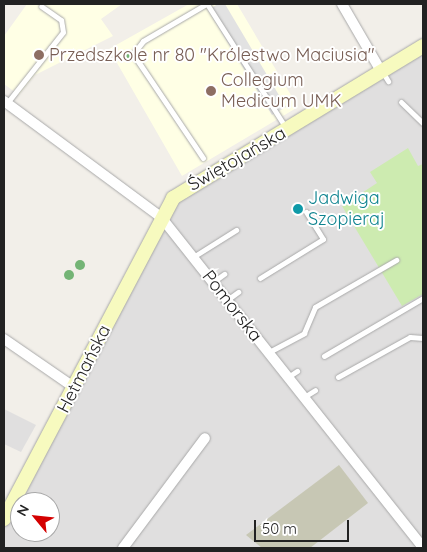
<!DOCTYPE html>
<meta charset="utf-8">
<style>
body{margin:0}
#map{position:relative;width:427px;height:552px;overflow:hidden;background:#f2efe9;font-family:Quicksand,sans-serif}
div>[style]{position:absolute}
.residential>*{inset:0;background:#e0dfdf}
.education>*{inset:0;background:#ffffe5}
.construction>*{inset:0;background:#c7c7b4}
.grass>*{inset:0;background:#cdebb0}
.parking>*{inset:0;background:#e2e2e2}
.roads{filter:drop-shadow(0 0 1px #a9a9a9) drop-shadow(0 0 1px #a9a9a9)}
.lane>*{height:5px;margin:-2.5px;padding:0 2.5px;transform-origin:2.5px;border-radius:2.5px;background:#fff}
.street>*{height:10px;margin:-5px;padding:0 5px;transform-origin:5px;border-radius:5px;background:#fff}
.secondary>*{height:14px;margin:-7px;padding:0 7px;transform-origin:7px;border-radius:7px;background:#f7fabf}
.trees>*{width:10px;height:10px;margin:-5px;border-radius:50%;background:#74b475}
.dots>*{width:14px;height:14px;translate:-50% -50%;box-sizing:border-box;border:2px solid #fff;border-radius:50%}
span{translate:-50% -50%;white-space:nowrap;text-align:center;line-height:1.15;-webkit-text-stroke:4px #fff;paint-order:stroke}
.education-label{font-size:18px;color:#785e54}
.left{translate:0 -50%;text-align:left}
.street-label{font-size:18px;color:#222}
.culture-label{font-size:18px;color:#0d838f}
.frame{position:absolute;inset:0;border:5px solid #222;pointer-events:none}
.north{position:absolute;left:10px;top:492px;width:50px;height:50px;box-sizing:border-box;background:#fff;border:1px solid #a7a7a7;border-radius:50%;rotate:298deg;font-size:14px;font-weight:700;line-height:20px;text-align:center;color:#222}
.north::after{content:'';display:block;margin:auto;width:18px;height:22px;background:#d40000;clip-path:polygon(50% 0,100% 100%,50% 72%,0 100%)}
.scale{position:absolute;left:254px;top:520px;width:95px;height:22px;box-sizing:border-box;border:2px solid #222;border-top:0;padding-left:6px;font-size:15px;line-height:18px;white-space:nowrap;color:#222;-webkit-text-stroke:4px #fff;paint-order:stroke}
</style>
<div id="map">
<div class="residential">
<div style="clip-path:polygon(evenodd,423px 46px,423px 548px,4px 548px,4px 519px,173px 198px,423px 46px,20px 502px,50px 502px,50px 532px,20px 532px,20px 502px)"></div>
<div style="clip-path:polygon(4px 409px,36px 425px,21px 452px,4px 444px)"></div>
</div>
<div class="education">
<div style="clip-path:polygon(27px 4px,122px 4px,101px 19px,113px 36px,35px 75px,19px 95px,4px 84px,4px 36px)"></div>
<div style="clip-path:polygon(189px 4px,237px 4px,298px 107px,182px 176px,109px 49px)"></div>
</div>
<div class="construction">
<div style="clip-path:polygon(339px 465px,368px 503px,310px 548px,262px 548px,246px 535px)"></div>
</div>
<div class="grass">
<div style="clip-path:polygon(408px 148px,418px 166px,423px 164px,423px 294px,402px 306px,342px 206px,377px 183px,370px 172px)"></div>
</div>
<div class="parking">
<div style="clip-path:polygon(218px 4px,225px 4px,286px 107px,272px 115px,208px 10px)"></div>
</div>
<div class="roads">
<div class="lane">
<div style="left:207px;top:4px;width:147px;rotate:57.5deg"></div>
<div style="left:382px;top:71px;width:12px;rotate:59deg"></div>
<div style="left:401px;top:102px;width:30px;rotate:44deg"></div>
<div style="left:7px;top:103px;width:90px;rotate:-51.7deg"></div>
<div style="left:63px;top:32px;width:12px;rotate:-99deg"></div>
<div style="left:61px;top:20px;width:24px;rotate:-145deg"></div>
<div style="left:203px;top:158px;width:125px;rotate:-123.9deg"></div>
<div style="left:133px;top:54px;width:16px;rotate:-52deg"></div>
<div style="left:143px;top:41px;width:73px;rotate:-30.4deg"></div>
<div style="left:193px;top:257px;width:51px;rotate:-32.1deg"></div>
<div style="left:260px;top:278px;width:74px;rotate:-31.8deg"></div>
<div style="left:323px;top:239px;width:32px;rotate:-122deg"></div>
<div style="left:213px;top:282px;width:14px;rotate:-36deg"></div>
<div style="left:227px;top:300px;width:14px;rotate:-36deg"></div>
<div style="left:269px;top:352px;width:40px;rotate:-28deg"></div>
<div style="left:304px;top:333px;width:28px;rotate:-67deg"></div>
<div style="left:315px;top:307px;width:94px;rotate:-30.1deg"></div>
<div style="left:324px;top:356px;width:115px;rotate:-30.4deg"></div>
<div style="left:288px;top:377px;width:11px;rotate:-34deg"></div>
<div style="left:338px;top:377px;width:82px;rotate:-29.1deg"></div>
<div style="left:410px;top:337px;width:13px;rotate:4deg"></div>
<div style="left:304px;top:397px;width:13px;rotate:-32deg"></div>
</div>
<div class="street">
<div style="left:342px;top:4px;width:78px;rotate:59.8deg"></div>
<div style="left:4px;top:101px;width:195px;rotate:36.5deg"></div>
<div style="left:161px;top:217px;width:422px;rotate:51.6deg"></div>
<div style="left:4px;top:339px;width:86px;rotate:34.6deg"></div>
<div style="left:123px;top:548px;width:137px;rotate:-53.3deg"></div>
</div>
<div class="secondary">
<div style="left:4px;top:519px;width:363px;rotate:-62.2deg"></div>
<div style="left:173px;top:198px;width:293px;rotate:-31.3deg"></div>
</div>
</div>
<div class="trees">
<div style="left:128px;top:56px"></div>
<div style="left:80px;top:265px"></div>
<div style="left:69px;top:275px"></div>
</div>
<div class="dots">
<div style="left:39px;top:55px;background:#8d6e63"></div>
<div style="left:211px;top:91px;background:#8d6e63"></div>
<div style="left:298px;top:209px;background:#0f9aa8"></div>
</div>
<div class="education-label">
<span class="left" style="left:49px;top:55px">Przedszkole nr 80 "Królestwo Maciusia"</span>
<span class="left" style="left:221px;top:91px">Collegium<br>Medicum UMK</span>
</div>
<div class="street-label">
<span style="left:237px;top:159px;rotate:-30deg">Świętojańska</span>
<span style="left:232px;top:306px;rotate:52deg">Pomorska</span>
<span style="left:84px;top:369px;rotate:-63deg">Hetmańska</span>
</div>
<div class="culture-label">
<span class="left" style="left:308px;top:209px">Jadwiga<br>Szopieraj</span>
</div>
<div class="frame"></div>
<div class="north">N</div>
<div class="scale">50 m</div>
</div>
